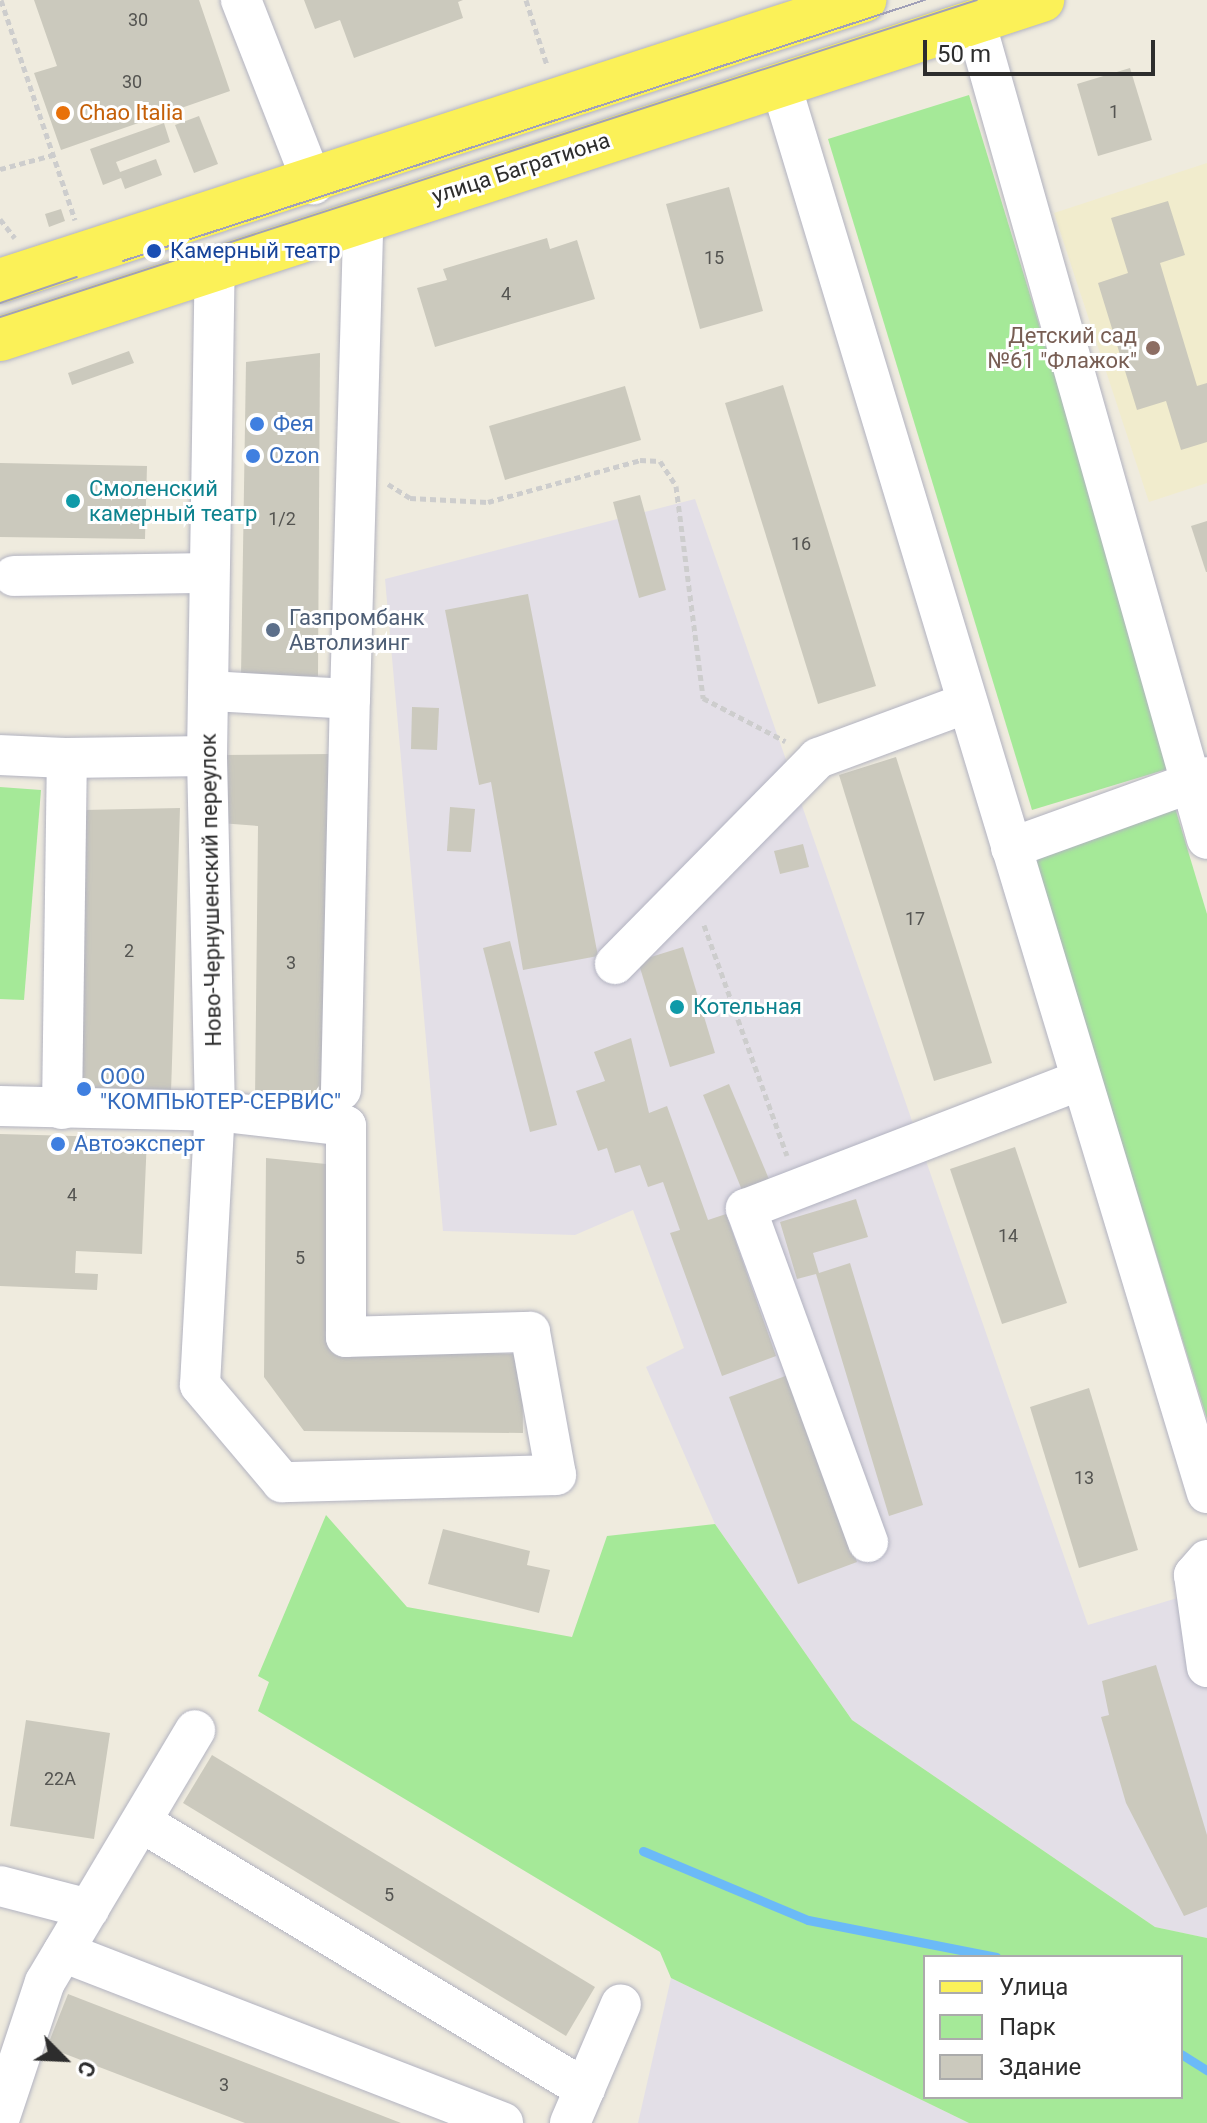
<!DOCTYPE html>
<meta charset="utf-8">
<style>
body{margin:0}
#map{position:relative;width:1207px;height:2123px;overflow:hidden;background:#efebde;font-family:Roboto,sans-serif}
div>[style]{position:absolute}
.industrial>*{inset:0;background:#e3dfe7}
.education>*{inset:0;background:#f1eccd}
.green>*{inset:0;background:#a5e998}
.stream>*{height:9px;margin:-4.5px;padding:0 4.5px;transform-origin:4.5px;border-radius:4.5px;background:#6bbaf7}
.building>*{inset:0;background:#cbc9bd}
.path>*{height:5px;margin-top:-2.5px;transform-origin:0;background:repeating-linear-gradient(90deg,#cdcdcd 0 6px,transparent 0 10px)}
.roads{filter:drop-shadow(0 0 2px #b2b3c1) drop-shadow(0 0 2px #b2b3c1)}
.minor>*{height:40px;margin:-20px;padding:0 20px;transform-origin:20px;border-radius:20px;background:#fff}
.major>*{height:44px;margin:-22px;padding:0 22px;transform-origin:22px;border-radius:22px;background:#fbf158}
.tram>*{height:2px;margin:-1px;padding:0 1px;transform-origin:1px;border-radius:1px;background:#a1a0b8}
.dots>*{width:22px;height:22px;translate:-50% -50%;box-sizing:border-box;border:4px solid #fff;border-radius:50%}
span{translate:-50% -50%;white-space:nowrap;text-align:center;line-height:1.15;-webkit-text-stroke:6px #fff;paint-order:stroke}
.number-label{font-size:18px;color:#545451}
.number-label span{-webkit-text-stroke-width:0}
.food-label{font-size:22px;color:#c56008}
.left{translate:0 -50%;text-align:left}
.street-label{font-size:22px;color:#2d2d2d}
.transit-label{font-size:22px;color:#164399}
.education-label{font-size:22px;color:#785e54}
.right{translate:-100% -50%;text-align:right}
.shop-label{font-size:22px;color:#366cbe}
.culture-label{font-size:22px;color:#0d838f}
.service-label{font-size:22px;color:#4e5e75}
.legend{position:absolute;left:923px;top:1955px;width:260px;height:144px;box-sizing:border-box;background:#fff;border:2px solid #ababab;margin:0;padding:10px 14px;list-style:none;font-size:24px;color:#2d2d2d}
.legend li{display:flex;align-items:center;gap:16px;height:40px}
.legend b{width:40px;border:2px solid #ababab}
.north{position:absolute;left:24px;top:2019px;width:80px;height:80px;-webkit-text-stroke:6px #fff;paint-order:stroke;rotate:114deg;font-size:22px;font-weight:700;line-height:32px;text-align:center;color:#2d2d2d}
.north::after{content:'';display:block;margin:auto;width:28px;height:36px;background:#2d2d2d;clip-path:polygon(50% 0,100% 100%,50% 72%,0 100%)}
.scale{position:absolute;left:923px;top:40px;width:232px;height:36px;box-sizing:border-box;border:4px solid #2d2d2d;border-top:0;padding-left:10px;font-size:24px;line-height:28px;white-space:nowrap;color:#2d2d2d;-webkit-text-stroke:6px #fff;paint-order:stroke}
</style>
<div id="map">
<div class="industrial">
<div style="clip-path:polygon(695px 499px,1088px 1625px,1207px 1589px,1207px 1938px,1155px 1927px,852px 1720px,715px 1524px,646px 1367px,684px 1348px,633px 1210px,575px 1235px,443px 1231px,385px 579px)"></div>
<div style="clip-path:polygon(671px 1978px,969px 2123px,638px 2123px)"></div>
</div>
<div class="education">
<div style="clip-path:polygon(1207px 163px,1207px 483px,1149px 502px,1054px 213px)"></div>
</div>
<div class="green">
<div style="clip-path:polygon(969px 95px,1174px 767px,1032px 810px,828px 139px)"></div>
<div style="clip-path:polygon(0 787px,41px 790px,24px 1000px,0 999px)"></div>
<div style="clip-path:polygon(1173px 801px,1207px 914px,1207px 1419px,1030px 846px)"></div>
<div style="clip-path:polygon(evenodd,326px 1515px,407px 1607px,572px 1637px,607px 1536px,715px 1524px,852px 1720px,1155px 1927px,1207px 1938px,1207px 2123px,969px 2123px,671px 1978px,660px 1952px,258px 1711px,269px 1682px,258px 1676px,326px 1515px,925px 1957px,1181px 1957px,1181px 2097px,925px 2097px,925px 1957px)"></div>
</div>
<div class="stream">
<div style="left:643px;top:1851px;width:179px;rotate:22.7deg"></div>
<div style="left:808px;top:1920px;width:192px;rotate:11.1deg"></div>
<div style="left:1181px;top:2054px;width:31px;rotate:32deg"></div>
</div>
<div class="building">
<div style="clip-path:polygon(34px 0,199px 0,230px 91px,61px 150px,34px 73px,57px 66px)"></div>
<div style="clip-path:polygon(304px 0,463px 0,458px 2px,463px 18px,354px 58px,340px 20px,315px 29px)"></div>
<div style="clip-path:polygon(1130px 68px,1152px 140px,1098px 156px,1077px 84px)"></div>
<div style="clip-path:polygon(199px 116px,218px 164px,194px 173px,175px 125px)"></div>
<div style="clip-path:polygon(164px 123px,170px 142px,116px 162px,120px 172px,156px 159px,162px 175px,125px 189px,121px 178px,103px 185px,90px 149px)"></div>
<div style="clip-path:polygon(729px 187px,763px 311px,700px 329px,666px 204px)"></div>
<div style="clip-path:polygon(1168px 201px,1185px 255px,1160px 263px,1197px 386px,1207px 383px,1207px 442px,1181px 450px,1166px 401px,1137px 410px,1098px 283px,1128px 273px,1111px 218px)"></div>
<div style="clip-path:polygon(61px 209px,65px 221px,49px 227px,45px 214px)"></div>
<div style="clip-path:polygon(547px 238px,550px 249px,577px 240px,595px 299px,435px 347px,417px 288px,447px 280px,443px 269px)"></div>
<div style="clip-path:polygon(129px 351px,134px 363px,72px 385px,68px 373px)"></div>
<div style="clip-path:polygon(320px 353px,318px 676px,241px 677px,246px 362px)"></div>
<div style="clip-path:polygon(783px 385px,876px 686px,818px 704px,725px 403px)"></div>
<div style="clip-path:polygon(625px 386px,641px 440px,505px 480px,489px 426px)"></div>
<div style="clip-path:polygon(0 463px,147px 466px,145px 539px,0 537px)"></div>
<div style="clip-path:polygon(640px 495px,666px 590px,639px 598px,613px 502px)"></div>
<div style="clip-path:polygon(1207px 521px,1207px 572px,1206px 572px,1191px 526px)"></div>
<div style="clip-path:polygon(528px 594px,598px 956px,523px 970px,491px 782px,479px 785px,445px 610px)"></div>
<div style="clip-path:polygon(412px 707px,439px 708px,437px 750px,411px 749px)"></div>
<div style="clip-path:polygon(330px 754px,324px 1100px,255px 1100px,258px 826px,220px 823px,222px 755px)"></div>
<div style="clip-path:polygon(896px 757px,992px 1063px,934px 1081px,839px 775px)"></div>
<div style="clip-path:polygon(450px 807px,475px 809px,471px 852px,447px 851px)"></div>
<div style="clip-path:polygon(180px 808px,171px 1093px,81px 1092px,83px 810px)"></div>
<div style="clip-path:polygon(803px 844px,809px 867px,780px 874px,774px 851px)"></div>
<div style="clip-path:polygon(510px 941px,557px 1125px,530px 1132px,483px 948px)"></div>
<div style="clip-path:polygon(683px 947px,715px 1053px,670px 1067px,638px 961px)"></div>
<div style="clip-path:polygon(631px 1038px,649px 1113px,667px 1106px,708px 1220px,726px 1214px,776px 1356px,722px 1376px,670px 1233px,680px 1230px,663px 1182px,648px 1187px,640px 1165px,615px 1173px,607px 1148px,598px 1151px,576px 1091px,605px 1081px,594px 1052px)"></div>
<div style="clip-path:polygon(729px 1084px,771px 1184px,744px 1195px,703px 1095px)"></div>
<div style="clip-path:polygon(0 1134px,147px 1138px,142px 1254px,76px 1251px,75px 1273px,98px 1274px,97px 1290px,0 1286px)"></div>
<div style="clip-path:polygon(1015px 1147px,1067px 1303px,1002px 1324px,950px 1169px)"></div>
<div style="clip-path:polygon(266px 1158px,336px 1165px,335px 1350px,522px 1354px,523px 1433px,304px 1431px,264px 1377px)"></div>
<div style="clip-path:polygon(856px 1199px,868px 1237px,813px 1253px,819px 1273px,850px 1263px,923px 1505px,889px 1516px,816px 1274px,797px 1279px,780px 1222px)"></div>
<div style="clip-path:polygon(788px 1375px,857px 1562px,798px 1584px,729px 1397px)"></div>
<div style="clip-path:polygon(1089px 1388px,1138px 1550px,1079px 1568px,1030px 1407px)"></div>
<div style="clip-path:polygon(443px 1529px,530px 1551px,527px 1565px,550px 1570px,539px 1613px,428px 1584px)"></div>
<div style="clip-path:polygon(1156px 1665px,1207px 1835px,1207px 1907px,1184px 1916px,1126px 1803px,1101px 1717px,1109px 1715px,1102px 1681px)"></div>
<div style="clip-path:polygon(26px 1720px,110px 1733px,94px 1839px,10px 1826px)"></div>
<div style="clip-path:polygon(212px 1755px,595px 1987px,566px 2036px,183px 1803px)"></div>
<div style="clip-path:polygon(68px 1994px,401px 2123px,245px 2123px,47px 2047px)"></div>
</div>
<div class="path">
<div style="left:1px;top:0;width:232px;rotate:71.4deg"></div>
<div style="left:526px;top:0;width:68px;rotate:72.1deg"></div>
<div style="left:0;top:169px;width:55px;rotate:-14.8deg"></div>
<div style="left:0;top:219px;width:24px;rotate:52deg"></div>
<div style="left:388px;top:484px;width:26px;rotate:32deg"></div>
<div style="left:410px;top:498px;width:78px;rotate:2.9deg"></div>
<div style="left:488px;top:502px;width:158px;rotate:-15.4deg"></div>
<div style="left:640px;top:460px;width:20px;rotate:3deg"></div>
<div style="left:660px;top:461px;width:30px;rotate:57deg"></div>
<div style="left:676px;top:486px;width:214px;rotate:82.7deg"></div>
<div style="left:703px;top:698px;width:93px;rotate:27.7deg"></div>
<div style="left:704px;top:925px;width:245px;rotate:70.2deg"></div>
</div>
<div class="roads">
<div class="minor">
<div style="left:241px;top:0;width:198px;rotate:68.6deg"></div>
<div style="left:975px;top:21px;width:850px;rotate:74.17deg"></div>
<div style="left:781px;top:85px;width:1471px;rotate:73.17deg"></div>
<div style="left:14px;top:576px;width:195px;rotate:-0.9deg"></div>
<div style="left:211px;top:691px;width:139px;rotate:3.3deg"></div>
<div style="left:350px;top:699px;width:480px;rotate:-88.4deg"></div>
<div style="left:0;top:755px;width:67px;rotate:2.6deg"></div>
<div style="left:1011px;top:848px;width:208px;rotate:-19.9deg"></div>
<div style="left:615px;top:964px;width:289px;rotate:-45.4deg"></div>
<div style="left:818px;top:758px;width:159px;rotate:-20.3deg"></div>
<div style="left:341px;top:1090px;width:391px;rotate:-88.7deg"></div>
<div style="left:0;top:1106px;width:215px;rotate:1.3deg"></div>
<div style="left:215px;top:1111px;width:132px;rotate:6.5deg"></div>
<div style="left:346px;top:1126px;width:211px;rotate:90deg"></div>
<div style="left:346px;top:1337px;width:184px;rotate:-1.6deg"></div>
<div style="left:530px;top:1332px;width:145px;rotate:79.7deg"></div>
<div style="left:556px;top:1475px;width:274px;rotate:178.5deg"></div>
<div style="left:282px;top:1482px;width:127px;rotate:-130.2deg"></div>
<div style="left:200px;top:1385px;width:274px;rotate:-86.9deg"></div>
<div style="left:215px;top:1111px;width:355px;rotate:-91.3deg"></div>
<div style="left:207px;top:756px;width:487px;rotate:-89.1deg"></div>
<div style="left:62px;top:1109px;width:351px;rotate:-89.2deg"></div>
<div style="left:67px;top:758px;width:140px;rotate:-0.8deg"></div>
<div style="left:868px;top:1542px;width:355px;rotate:-110.1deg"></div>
<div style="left:746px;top:1209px;width:359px;rotate:-21.1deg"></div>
<div style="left:1207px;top:1560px;width:20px;rotate:131deg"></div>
<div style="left:1194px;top:1575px;width:93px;rotate:82deg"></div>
<div style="left:141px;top:1822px;width:518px;rotate:31.02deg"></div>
<div style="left:0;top:1886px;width:92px;rotate:14.5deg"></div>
<div style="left:63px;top:1952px;width:472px;rotate:21.2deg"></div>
<div style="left:0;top:2117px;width:142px;rotate:-71.6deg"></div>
<div style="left:45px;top:1982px;width:293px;rotate:-59.2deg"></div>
<div style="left:570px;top:2123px;width:129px;rotate:-66.8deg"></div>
</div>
<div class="major">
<div style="left:0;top:281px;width:909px;rotate:-18.02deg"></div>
<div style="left:0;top:339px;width:1096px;rotate:-18.02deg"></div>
</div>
</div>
<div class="tram">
<div style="left:123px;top:261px;width:843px;rotate:-18.03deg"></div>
<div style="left:0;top:303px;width:81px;rotate:-18.7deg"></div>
<div style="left:0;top:317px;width:1027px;rotate:-17.98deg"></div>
</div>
<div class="dots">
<div style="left:63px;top:113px;background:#e8710a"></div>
<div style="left:154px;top:251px;background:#1a4fb4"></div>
<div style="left:1153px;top:348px;background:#8d6e63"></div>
<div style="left:257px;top:424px;background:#3f7fe0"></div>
<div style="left:253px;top:456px;background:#3f7fe0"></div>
<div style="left:73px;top:501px;background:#0f9aa8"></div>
<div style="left:273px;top:630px;background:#5c6f8a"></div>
<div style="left:677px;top:1007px;background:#0f9aa8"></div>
<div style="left:84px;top:1089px;background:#3f7fe0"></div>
<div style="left:58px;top:1144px;background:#3f7fe0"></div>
</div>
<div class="number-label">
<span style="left:138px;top:20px">30</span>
<span style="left:132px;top:82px">30</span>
<span style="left:1114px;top:112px">1</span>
<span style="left:714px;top:258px">15</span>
<span style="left:506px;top:294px">4</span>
<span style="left:282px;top:519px">1/2</span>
<span style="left:801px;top:544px">16</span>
<span style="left:915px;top:919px">17</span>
<span style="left:129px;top:951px">2</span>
<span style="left:291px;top:963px">3</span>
<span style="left:72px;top:1195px">4</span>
<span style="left:1008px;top:1236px">14</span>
<span style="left:300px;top:1258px">5</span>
<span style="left:1084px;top:1478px">13</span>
<span style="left:60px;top:1779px">22А</span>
<span style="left:389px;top:1895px">5</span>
<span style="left:224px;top:2085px">3</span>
</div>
<div class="food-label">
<span class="left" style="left:79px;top:113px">Chao Italia</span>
</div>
<div class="street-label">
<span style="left:521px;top:168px;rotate:-18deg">улица Багратиона</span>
<span style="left:211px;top:890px;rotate:-91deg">Ново-Чернушенский переулок</span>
</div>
<div class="transit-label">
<span class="left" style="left:170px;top:251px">Камерный театр</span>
</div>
<div class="education-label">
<span class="right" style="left:1137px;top:348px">Детский сад<br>№61 "Флажок"</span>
</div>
<div class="shop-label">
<span class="left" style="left:273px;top:424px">Фея</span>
<span class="left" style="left:269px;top:456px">Ozon</span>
<span class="left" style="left:100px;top:1089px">ООО<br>"КОМПЬЮТЕР-СЕРВИС"</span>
<span class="left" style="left:74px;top:1144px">Автоэксперт</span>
</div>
<div class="culture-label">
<span class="left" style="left:89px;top:501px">Смоленский<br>камерный театр</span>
<span class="left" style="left:693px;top:1007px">Котельная</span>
</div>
<div class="service-label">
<span class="left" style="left:289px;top:630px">Газпромбанк<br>Автолизинг</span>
</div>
<ul class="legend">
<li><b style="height:10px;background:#fbf158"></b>Улица</li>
<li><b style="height:22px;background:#a5e998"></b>Парк</li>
<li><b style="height:22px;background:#cbc9bd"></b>Здание</li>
</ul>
<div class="north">С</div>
<div class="scale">50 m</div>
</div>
